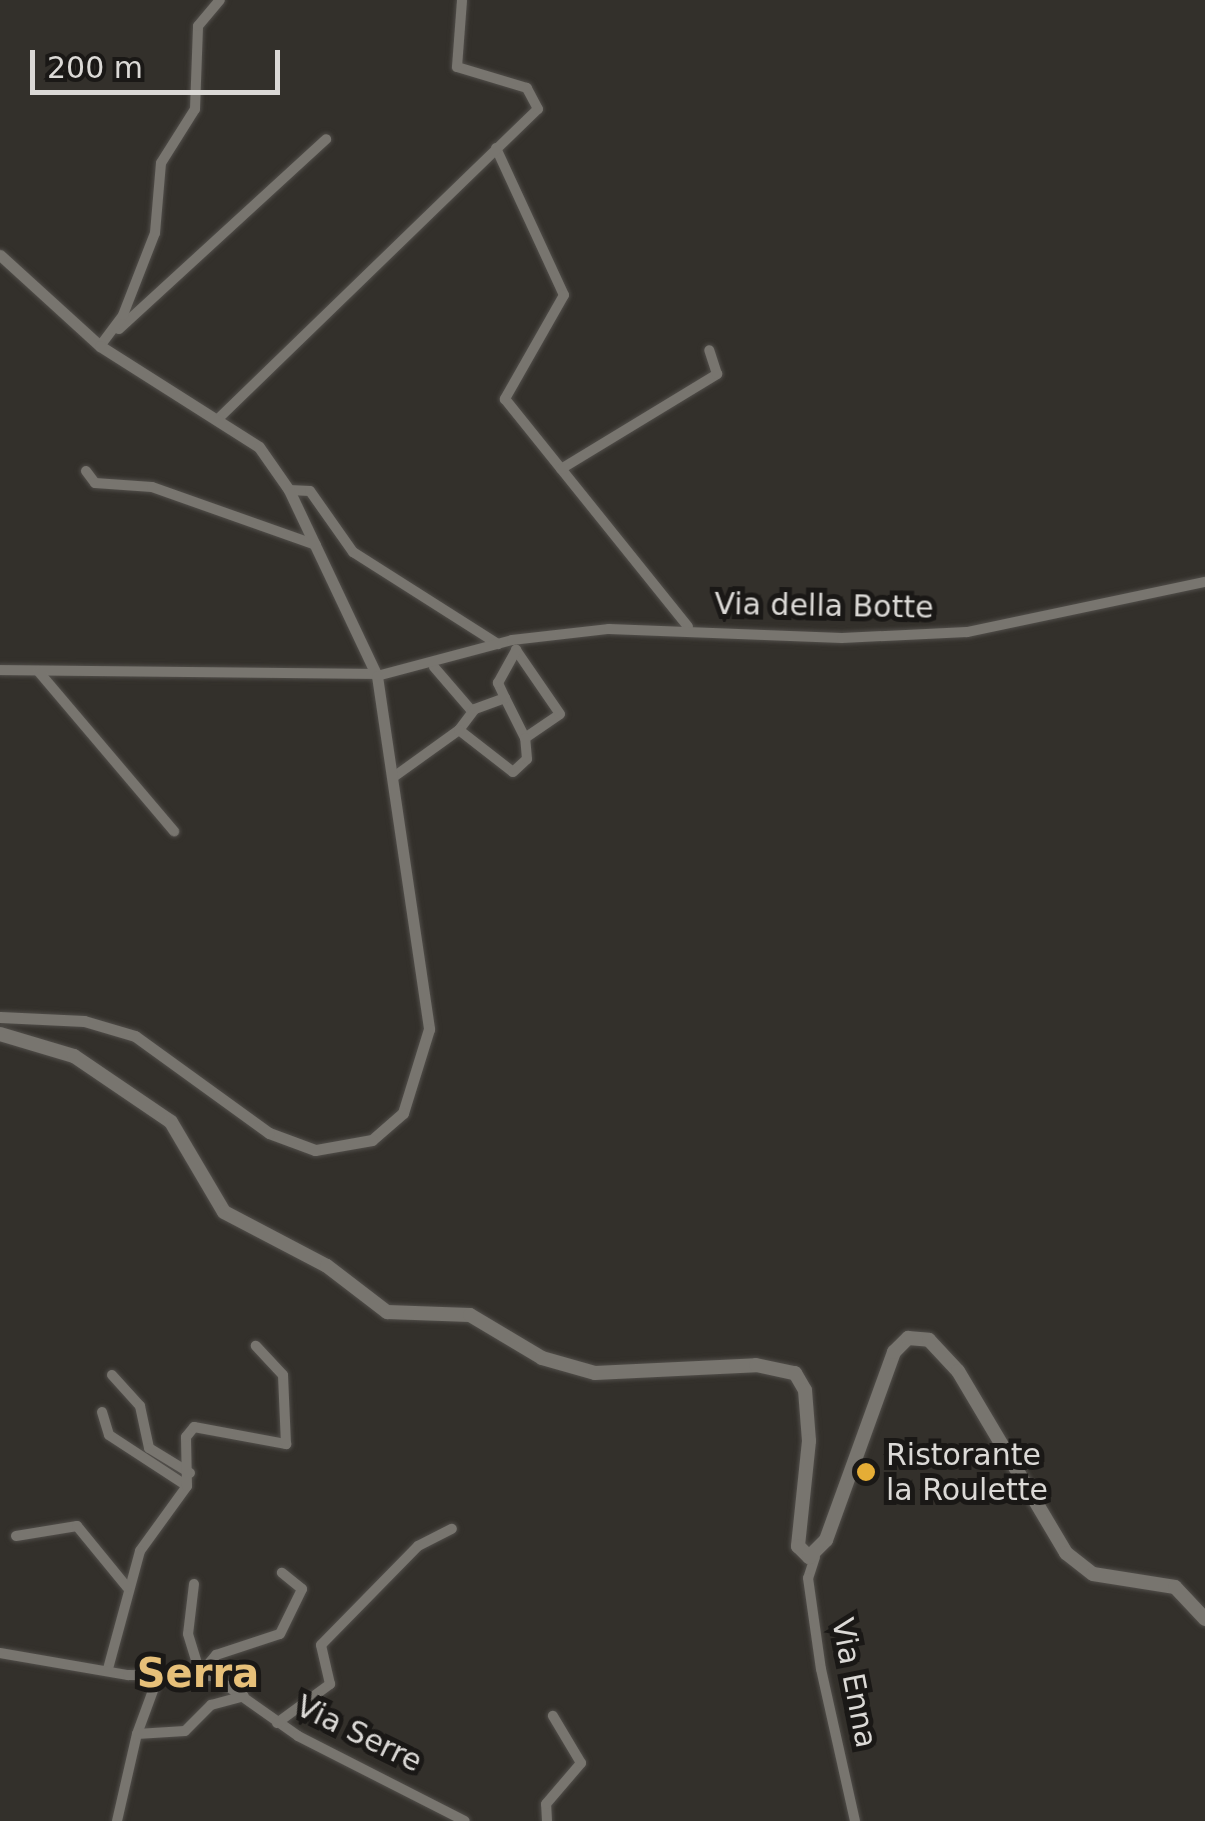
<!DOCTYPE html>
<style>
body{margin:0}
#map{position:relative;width:1205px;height:1821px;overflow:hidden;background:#33302b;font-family:"DejaVu Sans",sans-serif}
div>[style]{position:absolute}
.roads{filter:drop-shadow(0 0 2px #514e4a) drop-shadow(0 0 2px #514e4a)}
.minor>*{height:10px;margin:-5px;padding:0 5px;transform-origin:5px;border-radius:5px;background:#78756f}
.tertiary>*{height:11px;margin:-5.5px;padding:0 5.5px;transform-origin:5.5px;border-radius:5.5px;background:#78756f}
.secondary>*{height:14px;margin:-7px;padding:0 7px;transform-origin:7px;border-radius:7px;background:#78756f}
.dots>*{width:28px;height:28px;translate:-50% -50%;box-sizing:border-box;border:5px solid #1a1816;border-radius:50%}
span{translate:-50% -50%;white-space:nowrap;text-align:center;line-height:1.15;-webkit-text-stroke:10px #1a1816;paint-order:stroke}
.street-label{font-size:30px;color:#dbd9d6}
.poi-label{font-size:30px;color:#dbd9d6}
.left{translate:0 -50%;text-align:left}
.district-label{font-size:40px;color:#e7c079;font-weight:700}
.scale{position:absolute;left:30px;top:50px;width:250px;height:45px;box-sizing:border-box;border:5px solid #dbd9d6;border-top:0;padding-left:12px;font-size:30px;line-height:35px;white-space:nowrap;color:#dbd9d6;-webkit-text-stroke:8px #1a1816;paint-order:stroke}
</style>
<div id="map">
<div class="roads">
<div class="minor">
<div style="left:496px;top:148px;width:162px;rotate:65.2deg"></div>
<div style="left:564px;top:295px;width:120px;rotate:119.6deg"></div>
<div style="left:505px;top:399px;width:292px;rotate:51.2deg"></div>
<div style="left:119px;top:329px;width:281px;rotate:-42.5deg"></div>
<div style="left:100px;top:346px;width:39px;rotate:-53deg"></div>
<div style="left:123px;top:315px;width:88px;rotate:-68.7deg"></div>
<div style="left:155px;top:233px;width:70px;rotate:-85.1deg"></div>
<div style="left:161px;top:163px;width:64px;rotate:-57.8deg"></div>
<div style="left:195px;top:109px;width:83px;rotate:-87.9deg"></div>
<div style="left:198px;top:26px;width:34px;rotate:-50deg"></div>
<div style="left:219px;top:418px;width:444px;rotate:-44.1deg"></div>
<div style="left:538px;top:109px;width:24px;rotate:-118deg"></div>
<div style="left:527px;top:88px;width:73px;rotate:-163.3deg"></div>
<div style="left:457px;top:67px;width:67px;rotate:-85.7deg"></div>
<div style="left:561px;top:469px;width:183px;rotate:-31.3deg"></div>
<div style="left:717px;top:374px;width:25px;rotate:-108deg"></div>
<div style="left:86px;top:471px;width:15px;rotate:53deg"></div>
<div style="left:95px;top:483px;width:57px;rotate:4deg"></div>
<div style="left:152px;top:487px;width:174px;rotate:19.5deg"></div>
<div style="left:289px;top:490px;width:21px;rotate:3deg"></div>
<div style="left:310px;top:491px;width:75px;rotate:54.8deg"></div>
<div style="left:353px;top:552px;width:172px;rotate:32.4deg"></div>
<div style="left:434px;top:667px;width:58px;rotate:49.2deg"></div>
<div style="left:0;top:670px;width:376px;rotate:0.6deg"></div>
<div style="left:39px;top:672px;width:209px;rotate:49.7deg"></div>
<div style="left:377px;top:676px;width:140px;rotate:-14.9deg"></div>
<div style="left:512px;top:640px;width:98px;rotate:-6.5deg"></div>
<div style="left:609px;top:629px;width:233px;rotate:2.2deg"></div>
<div style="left:842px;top:638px;width:125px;rotate:-2.7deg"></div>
<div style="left:967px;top:632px;width:243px;rotate:-11.9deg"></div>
<div style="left:505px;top:698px;width:45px;rotate:63.4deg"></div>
<div style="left:525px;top:738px;width:42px;rotate:-34.4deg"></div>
<div style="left:560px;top:714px;width:78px;rotate:-124.5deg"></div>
<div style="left:459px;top:730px;width:26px;rotate:-53deg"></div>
<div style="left:475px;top:709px;width:32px;rotate:-20deg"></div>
<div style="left:505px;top:698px;width:17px;rotate:-115deg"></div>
<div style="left:498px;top:683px;width:38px;rotate:-61deg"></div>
<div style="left:395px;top:776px;width:79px;rotate:-35.7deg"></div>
<div style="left:459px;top:730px;width:68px;rotate:37.9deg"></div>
<div style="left:513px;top:772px;width:19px;rotate:-43deg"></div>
<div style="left:527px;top:759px;width:21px;rotate:-95deg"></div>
<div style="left:112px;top:1375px;width:42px;rotate:47.9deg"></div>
<div style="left:140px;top:1406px;width:43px;rotate:77.9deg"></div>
<div style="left:149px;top:1448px;width:48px;rotate:31.4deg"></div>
<div style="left:102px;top:1412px;width:24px;rotate:73deg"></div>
<div style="left:109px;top:1435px;width:93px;rotate:33.2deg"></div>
<div style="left:187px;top:1486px;width:80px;rotate:125.9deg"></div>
<div style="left:140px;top:1551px;width:122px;rotate:105.2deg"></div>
<div style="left:187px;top:1486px;width:49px;rotate:-91.2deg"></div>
<div style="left:186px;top:1437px;width:13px;rotate:-51deg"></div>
<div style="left:194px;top:1427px;width:94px;rotate:10.5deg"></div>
<div style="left:286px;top:1444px;width:69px;rotate:-92.5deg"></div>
<div style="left:283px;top:1375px;width:40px;rotate:-133deg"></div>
<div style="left:16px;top:1536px;width:62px;rotate:-9.3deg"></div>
<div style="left:77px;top:1526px;width:79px;rotate:50.7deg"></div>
<div style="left:815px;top:1557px;width:22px;rotate:108deg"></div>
<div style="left:808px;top:1578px;width:92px;rotate:81.9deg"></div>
<div style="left:821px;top:1669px;width:156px;rotate:77.4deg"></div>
<div style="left:194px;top:1584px;width:50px;rotate:96.8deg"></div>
<div style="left:188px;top:1634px;width:41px;rotate:72.9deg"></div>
<div style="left:0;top:1653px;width:130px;rotate:9.8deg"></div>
<div style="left:128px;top:1675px;width:85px;rotate:0.7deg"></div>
<div style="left:213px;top:1676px;width:104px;rotate:35.2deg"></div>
<div style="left:298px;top:1736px;width:187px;rotate:27deg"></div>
<div style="left:200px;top:1674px;width:25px;rotate:-50deg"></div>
<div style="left:216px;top:1655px;width:67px;rotate:-18.2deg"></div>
<div style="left:280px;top:1634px;width:50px;rotate:-63.9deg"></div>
<div style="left:302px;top:1589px;width:26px;rotate:-141deg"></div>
<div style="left:277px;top:1723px;width:66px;rotate:-36.3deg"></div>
<div style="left:330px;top:1684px;width:40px;rotate:-103deg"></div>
<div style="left:321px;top:1645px;width:139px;rotate:-45.6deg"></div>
<div style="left:418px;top:1546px;width:38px;rotate:-27deg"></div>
<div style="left:137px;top:1734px;width:61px;rotate:-69.8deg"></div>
<div style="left:117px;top:1821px;width:89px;rotate:-77.1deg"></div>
<div style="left:137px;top:1734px;width:48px;rotate:-3.6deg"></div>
<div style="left:185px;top:1731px;width:37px;rotate:-45deg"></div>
<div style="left:211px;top:1705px;width:34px;rotate:-15deg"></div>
<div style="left:547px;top:1821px;width:17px;rotate:-93deg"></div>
<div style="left:546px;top:1804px;width:54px;rotate:-49.5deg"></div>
<div style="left:581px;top:1763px;width:55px;rotate:-120.8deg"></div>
</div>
<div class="tertiary">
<div style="left:0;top:255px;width:135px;rotate:42.3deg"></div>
<div style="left:100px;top:346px;width:188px;rotate:32.4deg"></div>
<div style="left:259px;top:447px;width:52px;rotate:55.1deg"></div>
<div style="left:289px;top:490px;width:206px;rotate:64.7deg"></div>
<div style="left:377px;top:676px;width:357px;rotate:81.6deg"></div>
<div style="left:429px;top:1029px;width:88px;rotate:107.2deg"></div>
<div style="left:403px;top:1113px;width:41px;rotate:138.9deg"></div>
<div style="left:372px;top:1140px;width:58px;rotate:170deg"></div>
<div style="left:315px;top:1150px;width:49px;rotate:-159.7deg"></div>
<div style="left:269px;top:1133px;width:165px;rotate:-144.1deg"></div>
<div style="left:135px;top:1036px;width:53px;rotate:-163.6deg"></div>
<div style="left:84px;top:1021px;width:84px;rotate:-177.3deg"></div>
</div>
<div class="secondary">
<div style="left:0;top:1034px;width:77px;rotate:16.6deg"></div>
<div style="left:74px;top:1056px;width:117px;rotate:34.2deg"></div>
<div style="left:171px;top:1122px;width:104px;rotate:59.5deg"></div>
<div style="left:224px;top:1212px;width:116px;rotate:27.7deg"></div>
<div style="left:327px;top:1266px;width:76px;rotate:37.5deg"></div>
<div style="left:387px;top:1312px;width:83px;rotate:2.1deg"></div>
<div style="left:470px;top:1315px;width:84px;rotate:30.8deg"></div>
<div style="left:542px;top:1358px;width:55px;rotate:15.8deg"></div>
<div style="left:595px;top:1373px;width:161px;rotate:-2.8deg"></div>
<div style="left:756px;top:1365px;width:40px;rotate:12deg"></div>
<div style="left:795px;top:1373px;width:20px;rotate:60deg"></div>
<div style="left:805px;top:1390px;width:51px;rotate:85.5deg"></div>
<div style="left:809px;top:1441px;width:106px;rotate:96deg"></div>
<div style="left:798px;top:1546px;width:16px;rotate:45deg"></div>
<div style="left:809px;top:1557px;width:24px;rotate:-45deg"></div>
<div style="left:826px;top:1540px;width:200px;rotate:-70.1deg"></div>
<div style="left:894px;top:1352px;width:20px;rotate:-45deg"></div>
<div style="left:908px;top:1338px;width:21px;rotate:5deg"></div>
<div style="left:929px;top:1340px;width:42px;rotate:46.9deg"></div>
<div style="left:958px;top:1371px;width:212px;rotate:59.3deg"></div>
<div style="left:1066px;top:1553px;width:34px;rotate:38deg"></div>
<div style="left:1093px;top:1574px;width:83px;rotate:9deg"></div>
<div style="left:1175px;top:1587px;width:44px;rotate:46.8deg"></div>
</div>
</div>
<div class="dots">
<div style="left:866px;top:1472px;background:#e5ad36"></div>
</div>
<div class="street-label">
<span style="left:824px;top:606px;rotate:1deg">Via della Botte</span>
<span style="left:854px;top:1683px;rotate:79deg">Via Enna</span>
<span style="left:359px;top:1734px;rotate:26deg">Via Serre</span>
</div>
<div class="poi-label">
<span class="left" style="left:886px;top:1472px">Ristorante<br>la Roulette</span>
</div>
<div class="district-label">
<span style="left:198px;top:1673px">Serra</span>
</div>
<div class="scale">200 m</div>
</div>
